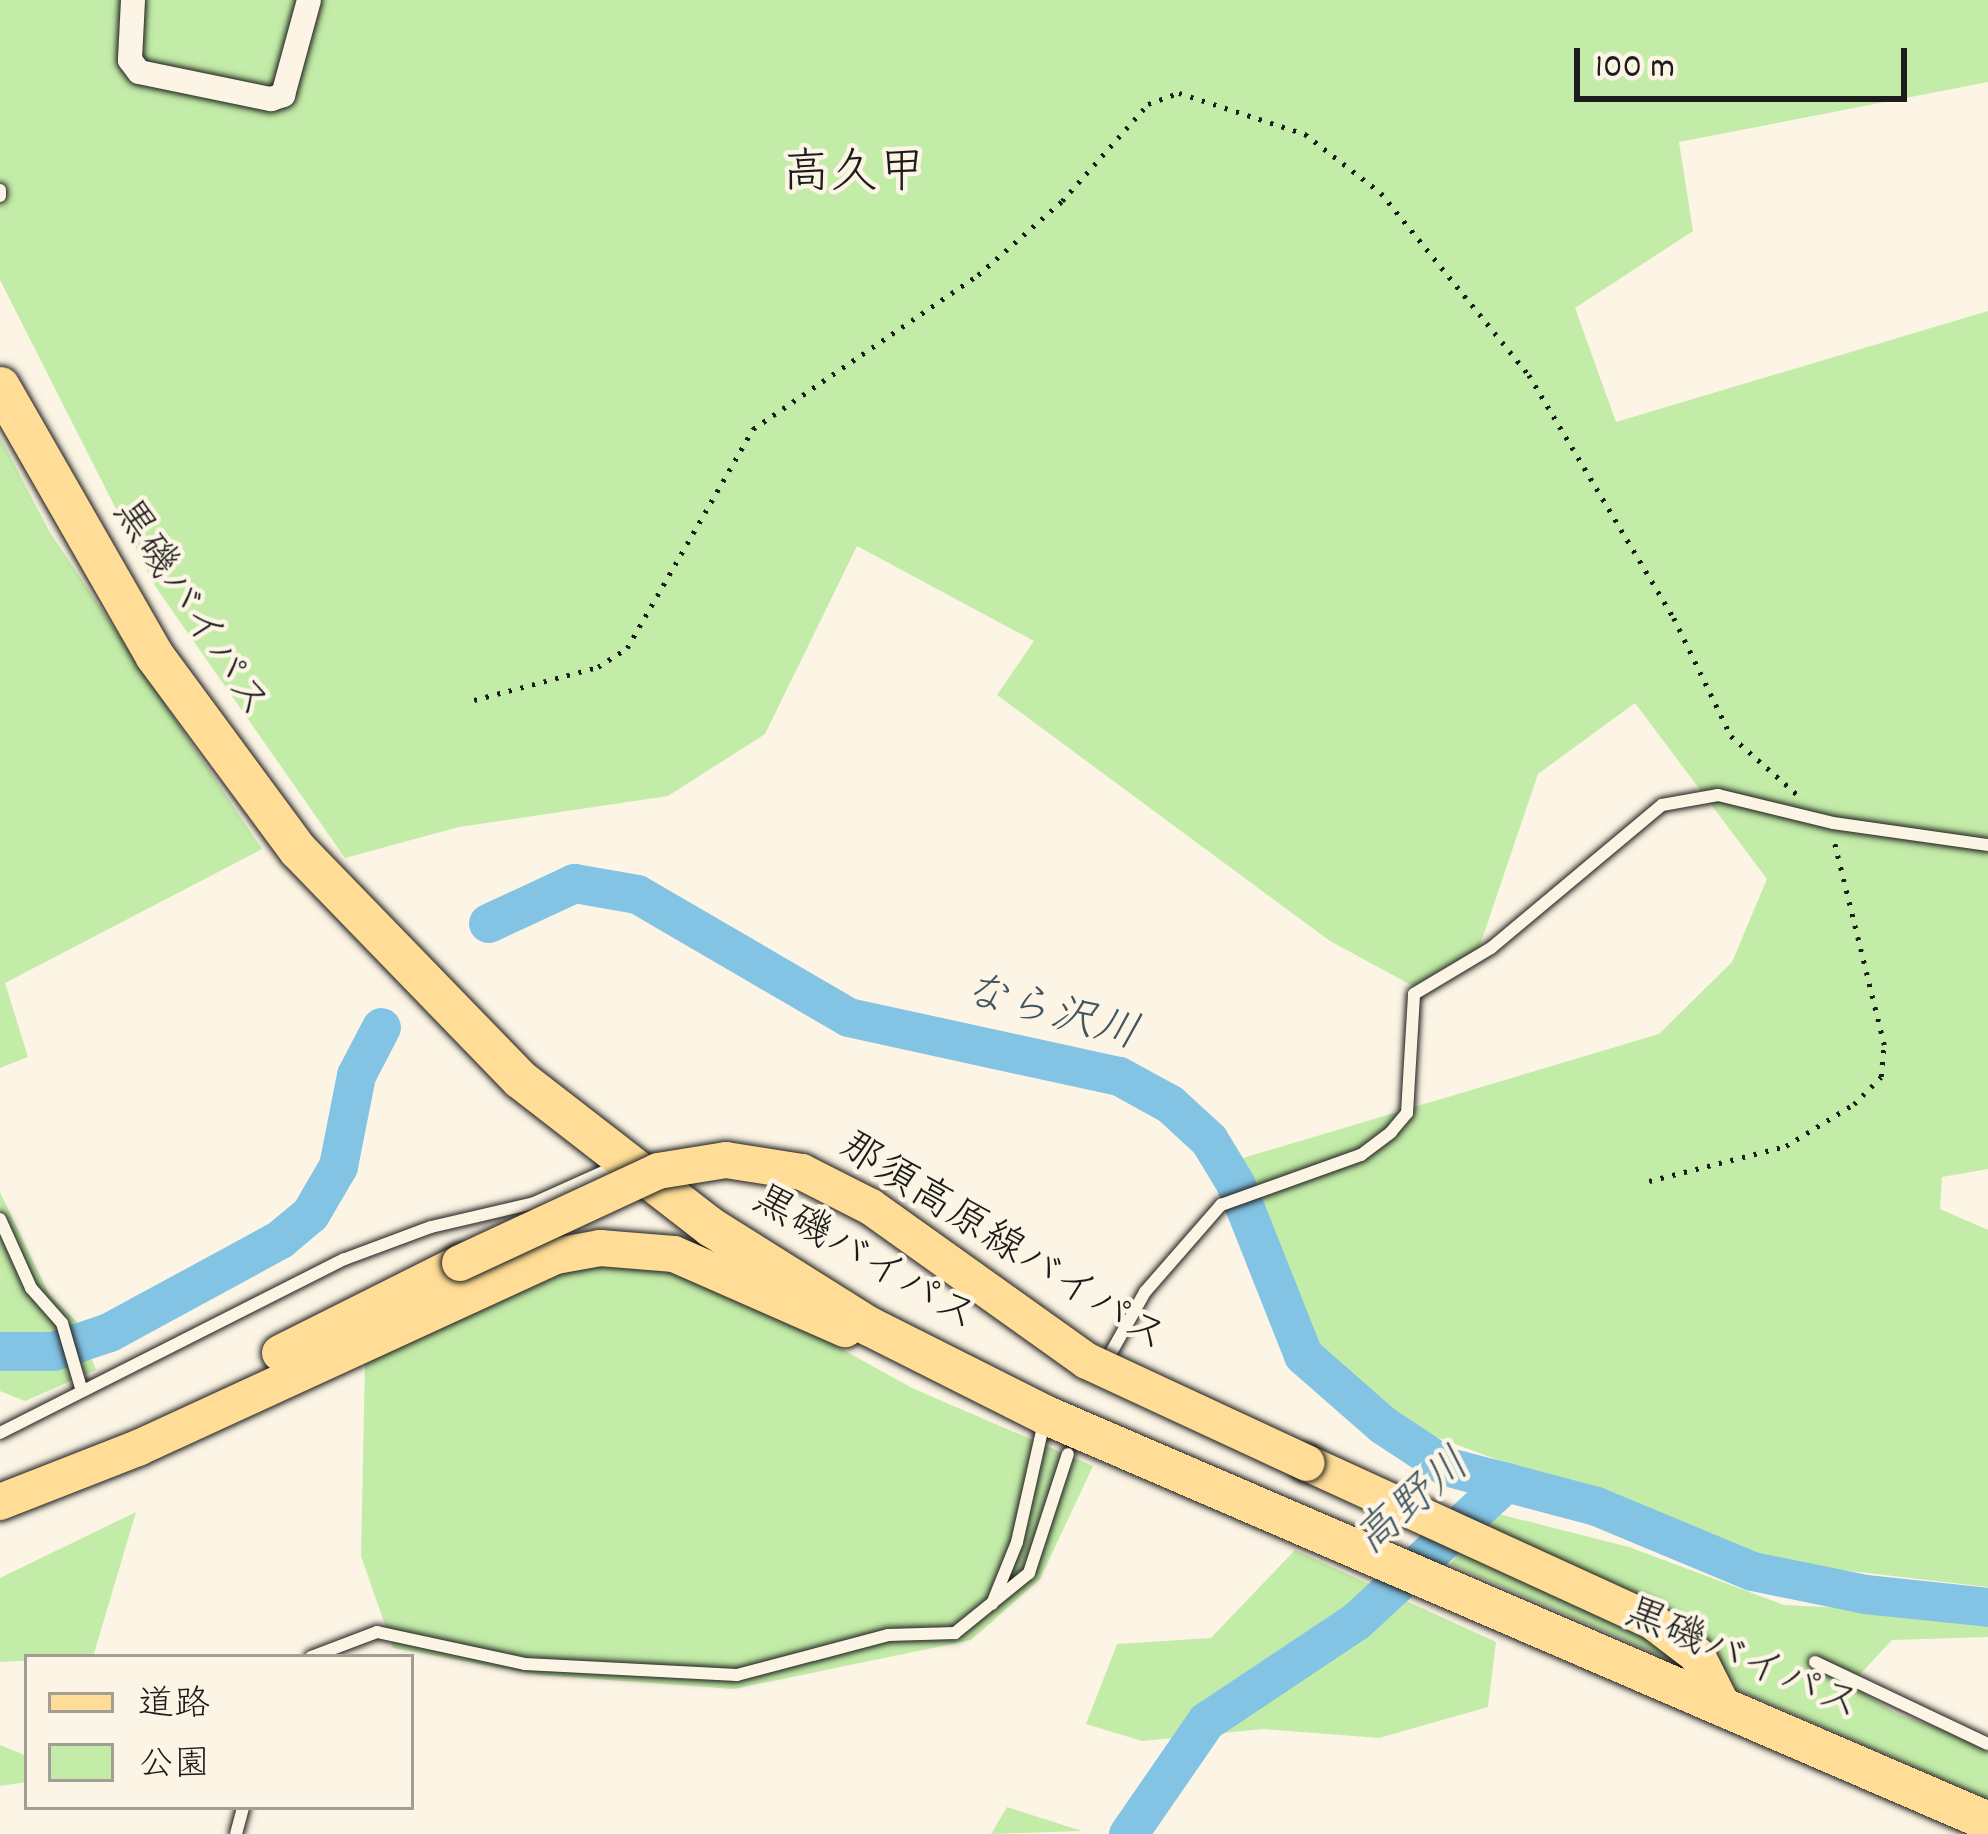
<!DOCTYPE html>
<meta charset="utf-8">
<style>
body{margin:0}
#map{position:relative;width:1988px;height:1834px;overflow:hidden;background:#fcf5e5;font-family:Dekko,"Klee One",sans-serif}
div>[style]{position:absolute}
.green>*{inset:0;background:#c3eca8}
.river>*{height:39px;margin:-19.5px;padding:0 19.5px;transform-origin:19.5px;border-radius:19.5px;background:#83c3e3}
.path>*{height:4.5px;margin-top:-2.25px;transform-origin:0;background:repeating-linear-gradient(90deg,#1c1c1c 0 3px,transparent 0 12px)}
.roads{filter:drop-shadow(0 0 3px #1c1c1c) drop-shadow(0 0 3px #1c1c1c)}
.service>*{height:12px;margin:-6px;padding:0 6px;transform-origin:6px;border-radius:6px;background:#fcf5e5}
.minor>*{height:24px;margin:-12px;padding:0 12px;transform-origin:12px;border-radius:12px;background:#fcf5e5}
.primary>*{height:36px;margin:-18px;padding:0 18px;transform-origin:18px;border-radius:18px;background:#ffdd96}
.trunk>*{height:39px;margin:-19.5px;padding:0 19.5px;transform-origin:19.5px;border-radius:19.5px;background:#ffdd96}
.bridges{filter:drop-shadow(0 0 3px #1c1c1c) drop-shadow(0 0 3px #1c1c1c)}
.primary-bridge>*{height:36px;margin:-18px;padding:0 18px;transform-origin:18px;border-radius:18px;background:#ffdd96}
span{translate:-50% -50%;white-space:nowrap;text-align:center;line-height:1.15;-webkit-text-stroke:9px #fcf5e5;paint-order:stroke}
.street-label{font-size:42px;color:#1c1c1c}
.water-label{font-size:45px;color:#405662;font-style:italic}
.quarter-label{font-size:48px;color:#1c1c1c}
.legend{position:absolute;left:24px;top:1654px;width:390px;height:156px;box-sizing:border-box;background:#fcf5e5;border:3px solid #a29e95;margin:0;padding:15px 21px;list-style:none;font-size:36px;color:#1c1c1c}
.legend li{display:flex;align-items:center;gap:24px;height:60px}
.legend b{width:60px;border:3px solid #a29e95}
.scale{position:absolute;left:1574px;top:48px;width:333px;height:54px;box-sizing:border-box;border:6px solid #1c1c1c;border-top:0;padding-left:15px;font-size:36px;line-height:42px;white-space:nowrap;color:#1c1c1c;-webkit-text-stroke:9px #fcf5e5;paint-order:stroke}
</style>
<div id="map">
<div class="green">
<div style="clip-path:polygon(0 0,1988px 0,1988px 82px,1679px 142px,1693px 231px,1575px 308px,1616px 422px,1988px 311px,1988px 1169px,1942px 1177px,1940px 1209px,1988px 1230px,1988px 1587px,1771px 1562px,1404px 1425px,1318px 1348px,1283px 1280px,1243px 1158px,1659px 1034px,1732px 962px,1767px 879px,1635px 703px,1538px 774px,1479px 948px,1413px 986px,1330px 941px,997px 695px,1034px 641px,857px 546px,765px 734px,668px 796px,459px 827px,345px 858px,155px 586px,0 280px)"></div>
<div style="clip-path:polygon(0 437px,49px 531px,262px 849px,5px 983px,28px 1057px,0 1068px)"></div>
<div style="clip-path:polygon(0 1192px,49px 1294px,78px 1323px,96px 1370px,25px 1401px,0 1391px)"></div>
<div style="clip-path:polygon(640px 1261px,741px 1293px,912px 1388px,1093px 1466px,1040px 1579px,971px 1640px,734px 1689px,539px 1675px,393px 1648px,361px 1556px,365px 1363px,556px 1272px)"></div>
<div style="clip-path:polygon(136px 1512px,93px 1657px,0 1662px,0 1578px)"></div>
<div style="clip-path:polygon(1491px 1512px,1629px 1547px,1784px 1605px,1988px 1615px,1988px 1637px,1892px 1640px,1850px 1685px,1897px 1714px,1988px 1744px,1988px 1799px,1450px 1564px)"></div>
<div style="clip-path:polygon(1295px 1550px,1496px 1642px,1488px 1707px,1379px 1738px,1263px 1729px,1142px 1741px,1086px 1724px,1117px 1644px,1211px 1638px)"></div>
<div style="clip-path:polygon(0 1745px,27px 1756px,27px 1782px,0 1786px)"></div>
<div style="clip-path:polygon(1007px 1807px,1082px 1831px,991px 1834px)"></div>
</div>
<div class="river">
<div style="left:488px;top:923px;width:95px;rotate:-24.9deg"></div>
<div style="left:574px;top:883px;width:64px;rotate:9.9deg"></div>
<div style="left:637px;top:894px;width:244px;rotate:30.2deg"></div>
<div style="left:848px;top:1017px;width:277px;rotate:12.3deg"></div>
<div style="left:1119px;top:1076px;width:58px;rotate:28.8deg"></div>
<div style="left:1170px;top:1104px;width:53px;rotate:42.7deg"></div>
<div style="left:1209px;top:1140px;width:50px;rotate:58.8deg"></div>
<div style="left:1235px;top:1183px;width:185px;rotate:68.4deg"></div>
<div style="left:1303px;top:1355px;width:106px;rotate:41.2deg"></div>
<div style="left:1383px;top:1425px;width:74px;rotate:33.5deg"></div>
<div style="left:1445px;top:1466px;width:156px;rotate:14.8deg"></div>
<div style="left:1596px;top:1506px;width:169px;rotate:22.6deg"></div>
<div style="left:1752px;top:1571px;width:115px;rotate:11.5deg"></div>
<div style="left:1865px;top:1594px;width:124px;rotate:6deg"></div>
<div style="left:0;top:1351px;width:53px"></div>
<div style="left:53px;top:1351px;width:59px;rotate:-18.7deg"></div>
<div style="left:109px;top:1332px;width:195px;rotate:-28.5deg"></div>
<div style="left:280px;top:1239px;width:39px;rotate:-40deg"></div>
<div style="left:310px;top:1214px;width:56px;rotate:-59.7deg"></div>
<div style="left:338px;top:1166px;width:93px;rotate:-78.8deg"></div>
<div style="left:356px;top:1075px;width:54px;rotate:-62.5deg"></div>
<div style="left:1128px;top:1834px;width:137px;rotate:-55.4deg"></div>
<div style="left:1206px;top:1721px;width:180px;rotate:-33.7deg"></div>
<div style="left:1356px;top:1621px;width:205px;rotate:-42.8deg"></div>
</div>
<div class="path">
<div style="left:474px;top:700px;width:128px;rotate:-14.9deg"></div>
<div style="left:598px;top:667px;width:35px;rotate:-33deg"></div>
<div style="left:627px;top:648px;width:253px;rotate:-60.1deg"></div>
<div style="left:753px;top:429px;width:273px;rotate:-34.4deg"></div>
<div style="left:978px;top:275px;width:112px;rotate:-41.4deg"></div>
<div style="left:1062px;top:201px;width:130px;rotate:-48.4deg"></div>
<div style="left:1148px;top:104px;width:33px;rotate:-20deg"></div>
<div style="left:1179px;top:93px;width:133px;rotate:18deg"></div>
<div style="left:1305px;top:134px;width:96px;rotate:37.8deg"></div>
<div style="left:1381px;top:193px;width:235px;rotate:50.9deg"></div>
<div style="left:1529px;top:375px;width:283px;rotate:59.2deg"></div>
<div style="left:1674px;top:618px;width:131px;rotate:64.2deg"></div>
<div style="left:1731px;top:736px;width:92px;rotate:41.5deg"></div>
<div style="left:1649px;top:1181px;width:141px;rotate:-14.3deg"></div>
<div style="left:1786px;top:1146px;width:80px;rotate:-31.7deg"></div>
<div style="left:1854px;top:1104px;width:38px;rotate:-45deg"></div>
<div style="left:1881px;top:1077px;width:32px;rotate:-85deg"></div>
<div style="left:1884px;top:1045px;width:210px;rotate:-103.8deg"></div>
</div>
<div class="roads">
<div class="service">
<div style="left:0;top:190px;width:6px;rotate:90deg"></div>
<div style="left:0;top:1219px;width:76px;rotate:65.8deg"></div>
<div style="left:31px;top:1288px;width:47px;rotate:48.5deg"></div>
<div style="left:62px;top:1323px;width:68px;rotate:73.7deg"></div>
<div style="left:1112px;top:1351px;width:68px;rotate:-60.8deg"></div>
<div style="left:1145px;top:1292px;width:116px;rotate:-48.9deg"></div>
<div style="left:1221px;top:1205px;width:149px;rotate:-19.7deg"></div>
<div style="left:1361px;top:1155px;width:38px;rotate:-37deg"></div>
<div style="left:1391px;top:1132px;width:25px;rotate:-50deg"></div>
<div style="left:1407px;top:1113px;width:119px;rotate:-86.6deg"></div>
<div style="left:1414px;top:994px;width:90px;rotate:-30.9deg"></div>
<div style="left:1491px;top:948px;width:223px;rotate:-39.9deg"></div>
<div style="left:1662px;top:805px;width:57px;rotate:-10.1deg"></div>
<div style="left:1718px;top:795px;width:118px;rotate:13.7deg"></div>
<div style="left:1833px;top:823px;width:157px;rotate:8.1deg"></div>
<div style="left:0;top:1433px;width:386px;rotate:-26.8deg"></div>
<div style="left:345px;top:1259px;width:92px;rotate:-20.4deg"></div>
<div style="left:431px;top:1227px;width:106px;rotate:-13.1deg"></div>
<div style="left:534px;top:1203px;width:93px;rotate:-24.1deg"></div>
<div style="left:992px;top:1604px;width:67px;rotate:-68deg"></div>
<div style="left:1017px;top:1542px;width:123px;rotate:-77.3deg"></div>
<div style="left:311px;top:1657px;width:71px;rotate:-20.7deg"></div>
<div style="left:377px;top:1632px;width:151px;rotate:12.2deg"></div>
<div style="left:525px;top:1664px;width:212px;rotate:3deg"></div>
<div style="left:737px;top:1675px;width:156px;rotate:-14.8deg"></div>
<div style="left:888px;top:1635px;width:67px;rotate:-1.7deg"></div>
<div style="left:955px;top:1633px;width:95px;rotate:-39deg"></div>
<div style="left:1029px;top:1573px;width:125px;rotate:-71.9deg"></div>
<div style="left:1815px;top:1662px;width:191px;rotate:25.4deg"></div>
<div style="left:236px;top:1834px;width:28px;rotate:-75deg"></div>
</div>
<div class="minor">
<div style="left:133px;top:0;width:60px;rotate:92.9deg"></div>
<div style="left:130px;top:60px;width:15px;rotate:53deg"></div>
<div style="left:139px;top:72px;width:135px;rotate:11.6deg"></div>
<div style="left:271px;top:99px;width:13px;rotate:-18deg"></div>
<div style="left:283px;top:95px;width:98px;rotate:-74.7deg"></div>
</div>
<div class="primary">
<div style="left:280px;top:1353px;width:201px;rotate:-26.6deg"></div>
<div style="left:1307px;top:1463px;width:379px;rotate:24.6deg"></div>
<div style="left:1652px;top:1621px;width:56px;rotate:37.1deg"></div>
<div style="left:1697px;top:1655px;width:58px;rotate:63.4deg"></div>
<div style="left:0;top:1502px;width:148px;rotate:-21.4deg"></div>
<div style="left:138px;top:1448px;width:460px;rotate:-24.7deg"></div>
<div style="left:556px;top:1256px;width:45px;rotate:-10.3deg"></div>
<div style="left:600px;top:1248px;width:74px;rotate:4.6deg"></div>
<div style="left:674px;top:1254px;width:187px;rotate:23.7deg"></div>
</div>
<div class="trunk">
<div style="left:0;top:386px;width:310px;rotate:60.2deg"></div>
<div style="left:154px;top:655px;width:242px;rotate:53.6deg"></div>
<div style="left:298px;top:850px;width:319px;rotate:45.9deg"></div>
<div style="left:520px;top:1079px;width:242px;rotate:37.8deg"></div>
<div style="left:711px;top:1227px;width:186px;rotate:32.1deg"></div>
<div style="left:869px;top:1326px;width:198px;rotate:26.7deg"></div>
<div style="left:1046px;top:1415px;width:1026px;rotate:23.32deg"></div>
</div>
</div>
<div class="bridges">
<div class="primary-bridge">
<div style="left:460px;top:1263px;width:218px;rotate:-24.9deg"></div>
<div style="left:658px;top:1171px;width:69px;rotate:-9.2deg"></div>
<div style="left:726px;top:1160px;width:77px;rotate:9deg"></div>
<div style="left:802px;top:1172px;width:77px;rotate:26.9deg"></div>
<div style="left:871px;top:1207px;width:265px;rotate:35.5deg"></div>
<div style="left:1087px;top:1361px;width:242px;rotate:24.9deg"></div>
</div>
</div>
<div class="street-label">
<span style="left:188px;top:610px;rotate:57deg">黒磯バイパス</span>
<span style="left:1001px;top:1245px;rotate:32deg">那須高原線バイパス</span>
<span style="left:863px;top:1261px;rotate:30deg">黒磯バイパス</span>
<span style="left:1741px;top:1662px;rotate:23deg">黒磯バイパス</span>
</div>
<div class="water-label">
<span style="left:1050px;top:1016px;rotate:15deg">なら沢川</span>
<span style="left:1415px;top:1505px;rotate:-41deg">高野川</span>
</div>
<div class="quarter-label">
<span style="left:854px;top:177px">高久甲</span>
</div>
<ul class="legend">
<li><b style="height:15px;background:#ffdd96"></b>道路</li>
<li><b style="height:33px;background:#c3eca8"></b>公園</li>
</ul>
<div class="scale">100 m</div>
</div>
